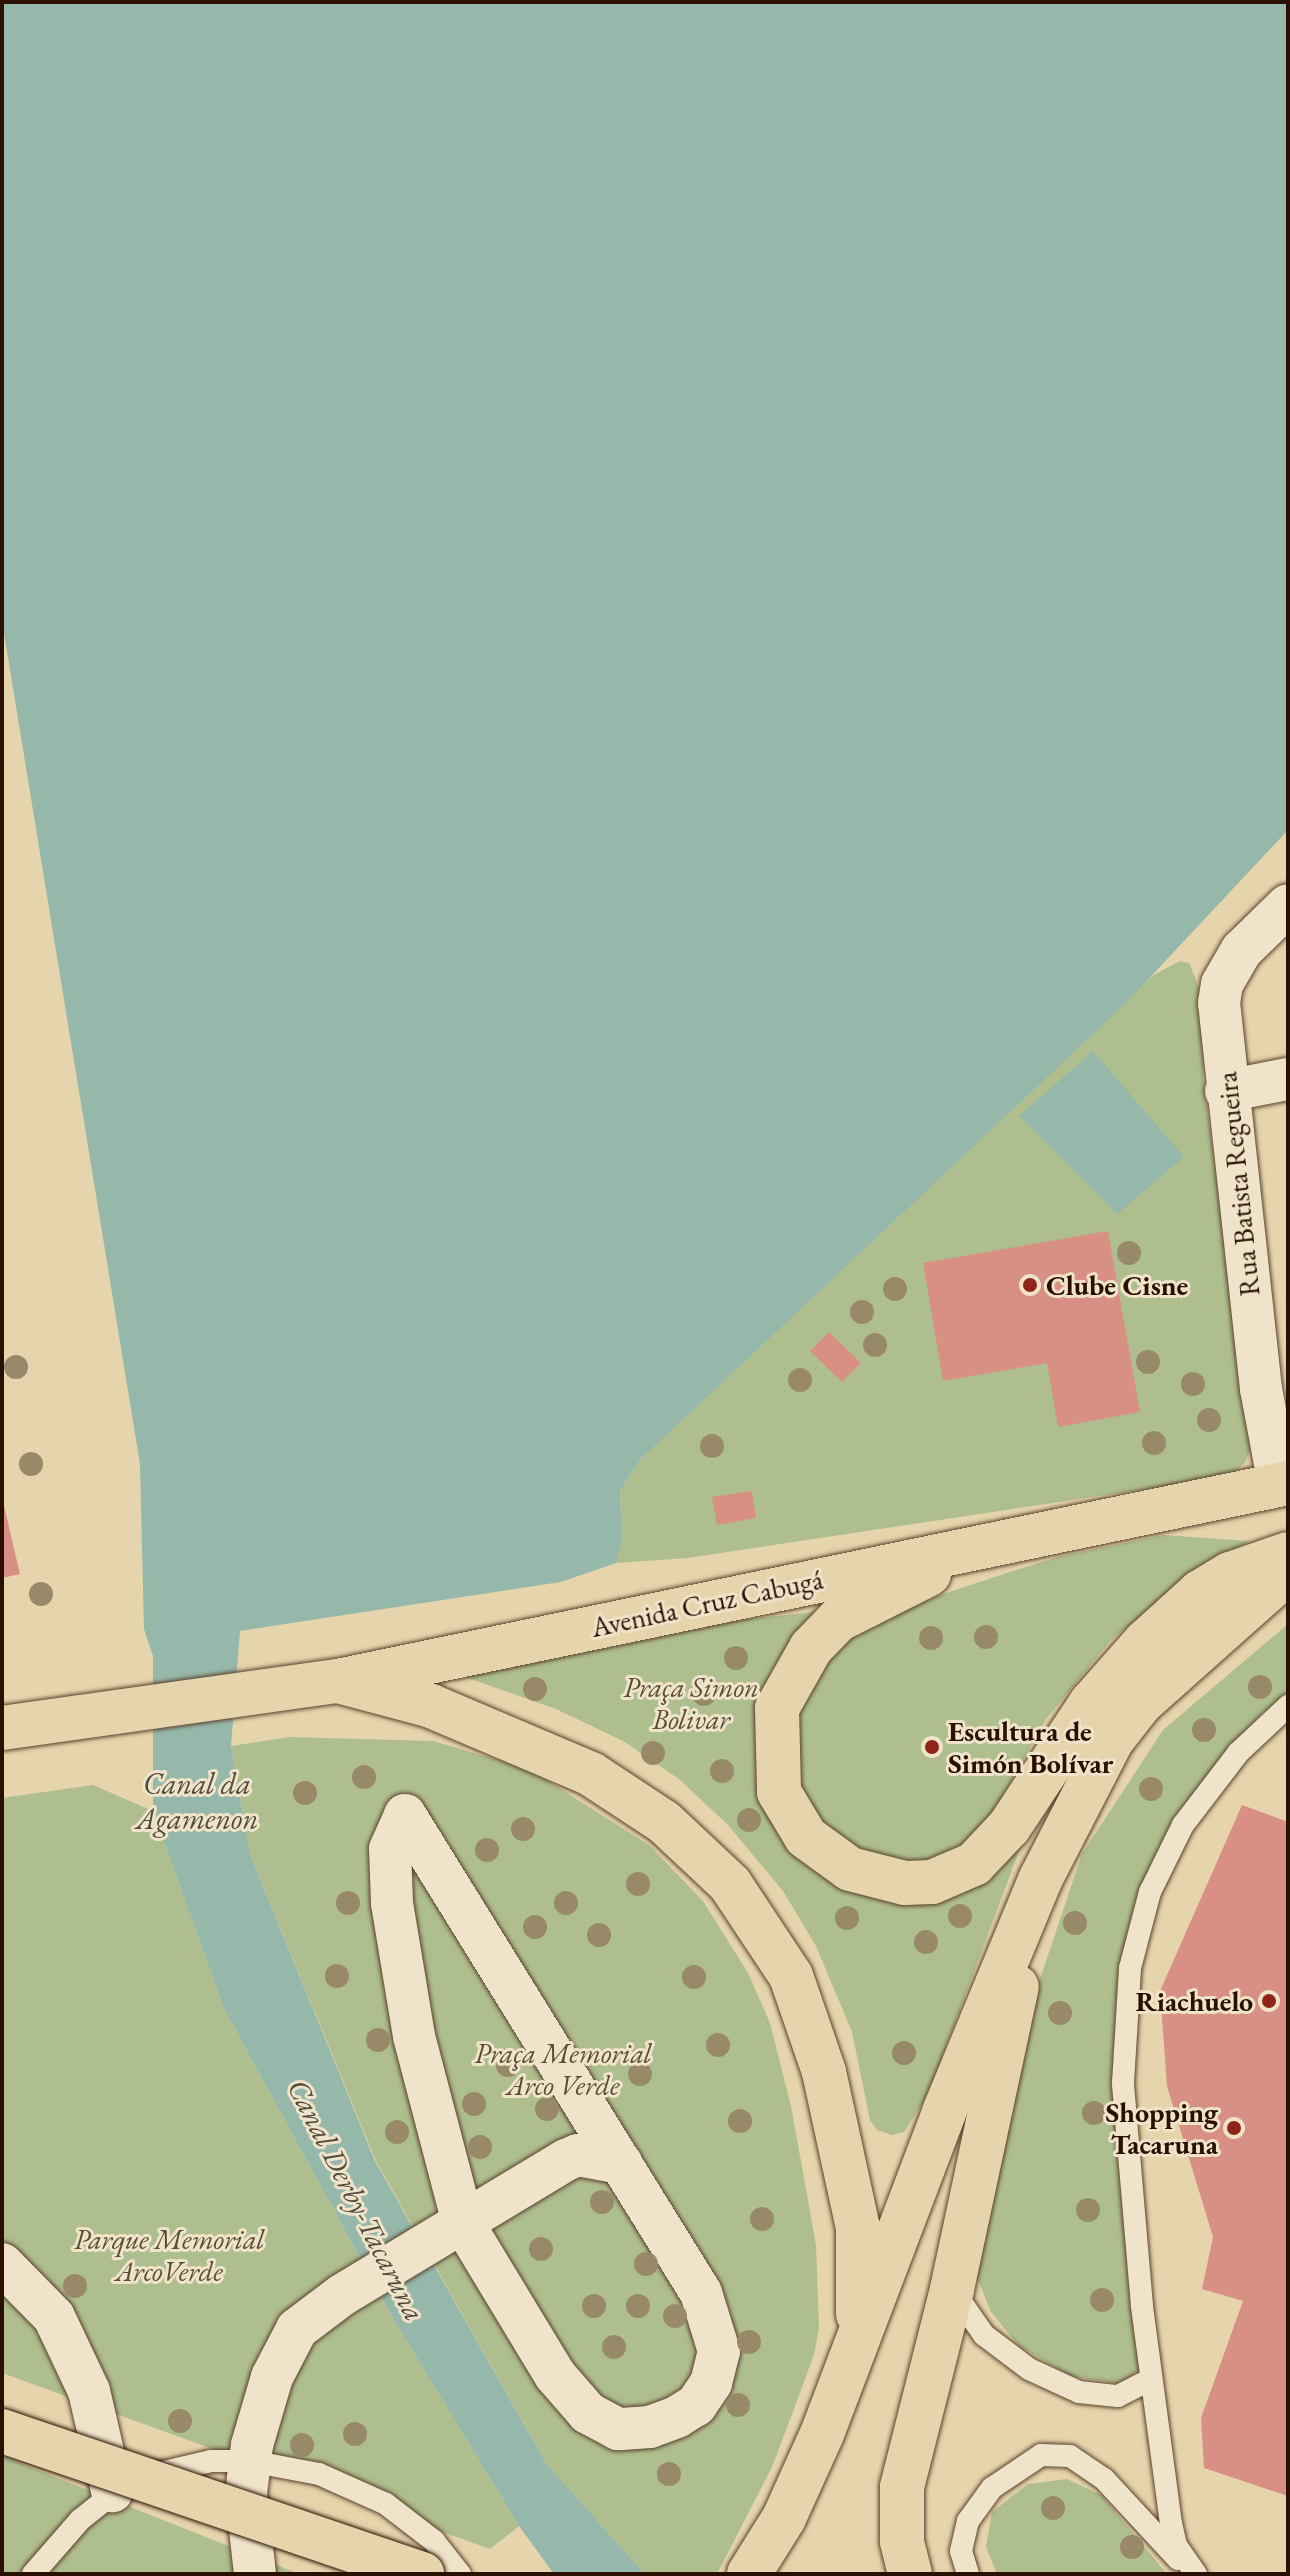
<!DOCTYPE html>
<meta charset="utf-8">
<style>
body{margin:0}
#map{position:relative;width:1290px;height:2576px;overflow:hidden;background:#e6d4ac;font-family:"EB Garamond",serif}
div>[style]{position:absolute}
.green>*{inset:0;background:#afbe8e}
.water>*{inset:0;background:#96b8aa}
.building>*{inset:0;background:#d89085}
.roads{filter:drop-shadow(0 0 2px #59412c) drop-shadow(0 0 2px #59412c)}
.lane>*{height:22px;margin:-11px;padding:0 11px;transform-origin:11px;border-radius:11px;background:#efe3c9}
.street>*{height:42px;margin:-21px;padding:0 21px;transform-origin:21px;border-radius:21px;background:#efe3c9}
.primary>*{height:44px;margin:-22px;padding:0 22px;transform-origin:22px;border-radius:22px;background:#e6d4ac}
.highway>*{height:44px;margin:-22px;padding:0 22px;transform-origin:22px;border-radius:22px;background:#e6d4ac}
.bridges{filter:drop-shadow(0 0 2px #2a1002) drop-shadow(0 0 2px #2a1002)}
.highway-bridge>*{height:44px;margin:-22px;padding:0 22px;transform-origin:22px;border-radius:22px;background:#e6d4ac}
.trees>*{width:24px;height:24px;margin:-12px;border-radius:50%;background:#988a69}
.dots>*{width:22px;height:22px;translate:-50% -50%;box-sizing:border-box;border:4px solid #efe3c9;border-radius:50%}
span{translate:-50% -50%;white-space:nowrap;text-align:center;line-height:1.15;-webkit-text-stroke:6px #efe3c9;paint-order:stroke}
.street-label{font-size:28px;color:#2a1002}
.poi-label{font-size:28px;color:#2a1002;font-weight:700}
.left{translate:0 -50%;text-align:left}
.right{translate:-100% -50%;text-align:right}
.park-label{font-size:28px;color:#594d33;font-style:italic}
.water-label{font-size:30px;color:#504b3d;font-style:italic}
.frame{position:absolute;inset:0;border:4px solid #2a1002;pointer-events:none}
</style>
<div id="map">
<div class="green">
<div style="clip-path:polygon(1180px 961px,1189px 963px,1205px 1002px,1203px 1078px,1252px 1445px,1246px 1461px,1231px 1476px,688px 1558px,616px 1563px,622px 1541px,620px 1491px,640px 1460px,1152px 976px)"></div>
<div style="clip-path:polygon(1163px 1535px,1249px 1541px,1188px 1577px,1111px 1640px,1046px 1719px,989px 1821px,962px 1847px,929px 1861px,896px 1864px,832px 1838px,803px 1796px,793px 1742px,801px 1703px,833px 1650px,884px 1616px,961px 1588px,1057px 1557px)"></div>
<div style="clip-path:polygon(824px 1611px,783px 1656px,810px 1867px,846px 1890px,1024px 1838px,928px 2095px,904px 2132px,892px 2135px,877px 2130px,870px 2120px,852px 2032px,816px 1946px,783px 1891px,728px 1825px,679px 1779px,623px 1741px,556px 1709px,454px 1673px,739px 1620px)"></div>
<div style="clip-path:polygon(1288px 1624px,1288px 1694px,1262px 1713px,1204px 1781px,1120px 1969px,1147px 2362px,1122px 2384px,1070px 2376px,1018px 2345px,991px 2312px,967px 2253px,1004px 2086px,1082px 1854px,1163px 1730px)"></div>
<div style="clip-path:polygon(290px 1737px,433px 1741px,529px 1769px,649px 1845px,703px 1901px,748px 1973px,770px 2023px,791px 2106px,816px 2245px,819px 2328px,814px 2355px,773px 2465px,717px 2574px,645px 2574px,546px 2463px,376px 2161px,250px 1854px,231px 1746px)"></div>
<div style="clip-path:polygon(93px 1785px,153px 1811px,224px 2009px,394px 2320px,519px 2526px,490px 2549px,2px 2373px,2px 1798px)"></div>
<div style="clip-path:polygon(2px 2456px,299px 2574px,2px 2574px)"></div>
<div style="clip-path:polygon(1067px 2479px,1101px 2495px,1167px 2574px,997px 2574px,986px 2547px,992px 2512px,1028px 2484px)"></div>
</div>
<div class="water">
<div style="clip-path:polygon(2px 2px,1288px 2px,1288px 830px,1126px 1003px,640px 1460px,620px 1491px,622px 1541px,616px 1563px,561px 1582px,240px 1631px,231px 1746px,250px 1854px,375px 2161px,546px 2463px,645px 2574px,554px 2574px,519px 2526px,394px 2320px,224px 2009px,153px 1811px,153px 1656px,144px 1629px,140px 1464px,2px 621px)"></div>
<div style="clip-path:polygon(1093px 1051px,1184px 1157px,1117px 1214px,1019px 1116px)"></div>
</div>
<div class="building">
<div style="clip-path:polygon(1108px 1231px,1140px 1412px,1058px 1427px,1047px 1363px,943px 1381px,923px 1263px)"></div>
<div style="clip-path:polygon(829px 1332px,861px 1363px,842px 1382px,810px 1351px)"></div>
<div style="clip-path:polygon(752px 1491px,756px 1518px,717px 1525px,712px 1497px)"></div>
<div style="clip-path:polygon(2px 1497px,20px 1574px,2px 1578px)"></div>
<div style="clip-path:polygon(1242px 1805px,1288px 1822px,1288px 2496px,1204px 2468px,1201px 2418px,1243px 2301px,1202px 2289px,1213px 2237px,1167px 2086px,1160px 1991px)"></div>
</div>
<div class="roads">
<div class="lane">
<div style="left:952px;top:2289px;width:56px;rotate:55.2deg"></div>
<div style="left:984px;top:2335px;width:56px;rotate:37.1deg"></div>
<div style="left:1029px;top:2369px;width:55px;rotate:24.7deg"></div>
<div style="left:1079px;top:2392px;width:39px;rotate:6deg"></div>
<div style="left:1118px;top:2396px;width:36px;rotate:-27deg"></div>
<div style="left:151px;top:2475px;width:62px;rotate:-13.1deg"></div>
<div style="left:211px;top:2461px;width:39px"></div>
<div style="left:250px;top:2461px;width:70px;rotate:10.7deg"></div>
<div style="left:319px;top:2474px;width:73px;rotate:24.1deg"></div>
<div style="left:386px;top:2504px;width:61px;rotate:37.6deg"></div>
<div style="left:434px;top:2541px;width:42px;rotate:51.8deg"></div>
<div style="left:33px;top:2574px;width:72px;rotate:-49deg"></div>
<div style="left:80px;top:2520px;width:51px;rotate:-38.7deg"></div>
<div style="left:968px;top:2574px;width:24px;rotate:-107deg"></div>
<div style="left:961px;top:2551px;width:31px;rotate:-77deg"></div>
<div style="left:968px;top:2521px;width:41px;rotate:-54deg"></div>
<div style="left:992px;top:2488px;width:59px;rotate:-34deg"></div>
<div style="left:1041px;top:2455px;width:29px;rotate:2deg"></div>
<div style="left:1070px;top:2456px;width:41px;rotate:34.1deg"></div>
<div style="left:1104px;top:2479px;width:109px;rotate:47.2deg"></div>
<div style="left:1196px;top:2574px;width:35px;rotate:-125deg"></div>
<div style="left:1176px;top:2545px;width:22px;rotate:-103deg"></div>
<div style="left:1171px;top:2524px;width:220px;rotate:-97.6deg"></div>
<div style="left:1142px;top:2306px;width:224px;rotate:-94.9deg"></div>
<div style="left:1123px;top:2083px;width:115px;rotate:-86.5deg"></div>
<div style="left:1130px;top:1968px;width:79px;rotate:-75.3deg"></div>
<div style="left:1150px;top:1892px;width:75px;rotate:-63.8deg"></div>
<div style="left:1183px;top:1825px;width:91px;rotate:-52.6deg"></div>
<div style="left:1238px;top:1753px;width:69px;rotate:-43.2deg"></div>
</div>
<div class="street">
<div style="left:1226px;top:1091px;width:63px;rotate:-11deg"></div>
<div style="left:1279px;top:1485px;width:98px;rotate:-100.6deg"></div>
<div style="left:1261px;top:1389px;width:388px;rotate:-96.2deg"></div>
<div style="left:1219px;top:1003px;width:19px;rotate:-81deg"></div>
<div style="left:1222px;top:984px;width:39px;rotate:-60deg"></div>
<div style="left:1242px;top:950px;width:64px;rotate:-44.4deg"></div>
<div style="left:405px;top:1815px;width:562px;rotate:58.23deg"></div>
<div style="left:701px;top:2293px;width:61px;rotate:72.8deg"></div>
<div style="left:719px;top:2351px;width:33px;rotate:104deg"></div>
<div style="left:711px;top:2383px;width:27px;rotate:124deg"></div>
<div style="left:696px;top:2405px;width:22px;rotate:148deg"></div>
<div style="left:677px;top:2417px;width:29px;rotate:160deg"></div>
<div style="left:650px;top:2427px;width:32px;rotate:176deg"></div>
<div style="left:618px;top:2429px;width:34px;rotate:-152deg"></div>
<div style="left:588px;top:2413px;width:50px;rotate:-131deg"></div>
<div style="left:555px;top:2375px;width:178px;rotate:-121.2deg"></div>
<div style="left:463px;top:2223px;width:193px;rotate:-104.7deg"></div>
<div style="left:414px;top:2036px;width:135px;rotate:-99.4deg"></div>
<div style="left:392px;top:1903px;width:54px;rotate:-92.1deg"></div>
<div style="left:390px;top:1849px;width:37px;rotate:-66deg"></div>
<div style="left:2px;top:2264px;width:74px;rotate:45.5deg"></div>
<div style="left:54px;top:2317px;width:82px;rotate:64.7deg"></div>
<div style="left:89px;top:2391px;width:103px;rotate:77deg"></div>
<div style="left:255px;top:2574px;width:81px;rotate:-96.3deg"></div>
<div style="left:246px;top:2493px;width:48px;rotate:-82.9deg"></div>
<div style="left:252px;top:2445px;width:71px;rotate:-73.6deg"></div>
<div style="left:272px;top:2377px;width:54px;rotate:-62.5deg"></div>
<div style="left:297px;top:2329px;width:56px;rotate:-37.1deg"></div>
<div style="left:342px;top:2295px;width:262px;rotate:-31.1deg"></div>
<div style="left:566px;top:2160px;width:13px;rotate:-23deg"></div>
<div style="left:578px;top:2155px;width:44px;rotate:10.5deg"></div>
</div>
<div class="primary">
<div style="left:929px;top:1574px;width:102px;rotate:153.2deg"></div>
<div style="left:838px;top:1620px;width:39px;rotate:134deg"></div>
<div style="left:811px;top:1648px;width:69px;rotate:119.5deg"></div>
<div style="left:777px;top:1708px;width:84px;rotate:88.6deg"></div>
<div style="left:779px;top:1792px;width:52px;rotate:59deg"></div>
<div style="left:806px;top:1837px;width:54px;rotate:36deg"></div>
<div style="left:850px;top:1869px;width:57px;rotate:14.3deg"></div>
<div style="left:905px;top:1883px;width:27px;rotate:-2deg"></div>
<div style="left:932px;top:1882px;width:46px;rotate:-23.2deg"></div>
<div style="left:974px;top:1864px;width:51px;rotate:-46.6deg"></div>
<div style="left:1009px;top:1827px;width:149px;rotate:-56.5deg"></div>
<div style="left:1091px;top:1703px;width:81px;rotate:-48.5deg"></div>
<div style="left:1145px;top:1642px;width:74px;rotate:-42.3deg"></div>
<div style="left:1200px;top:1592px;width:35px;rotate:-31deg"></div>
<div style="left:1230px;top:1574px;width:61px;rotate:-19deg"></div>
<div style="left:2px;top:1728px;width:339px;rotate:-8deg"></div>
<div style="left:338px;top:1681px;width:970px;rotate:-11.77deg"></div>
</div>
<div class="highway">
<div style="left:338px;top:1681px;width:96px;rotate:15deg"></div>
<div style="left:431px;top:1706px;width:174px;rotate:23deg"></div>
<div style="left:591px;top:1774px;width:87px;rotate:33.3deg"></div>
<div style="left:664px;top:1822px;width:91px;rotate:43.2deg"></div>
<div style="left:730px;top:1884px;width:110px;rotate:56.5deg"></div>
<div style="left:791px;top:1976px;width:102px;rotate:71deg"></div>
<div style="left:824px;top:2072px;width:160px;rotate:77.7deg"></div>
<div style="left:858px;top:2228px;width:86px;rotate:90deg"></div>
<div style="left:749px;top:2574px;width:66px;rotate:-58deg"></div>
<div style="left:784px;top:2518px;width:92px;rotate:-65.7deg"></div>
<div style="left:822px;top:2434px;width:344px;rotate:-69.2deg"></div>
<div style="left:944px;top:2112px;width:253px;rotate:-67.5deg"></div>
<div style="left:1041px;top:1878px;width:155px;rotate:-62.8deg"></div>
<div style="left:1112px;top:1740px;width:47px;rotate:-51.9deg"></div>
<div style="left:1141px;top:1703px;width:197px;rotate:-41.7deg"></div>
<div style="left:910px;top:2574px;width:34px;rotate:-104deg"></div>
<div style="left:902px;top:2541px;width:54px;rotate:-90deg"></div>
<div style="left:902px;top:2487px;width:204px;rotate:-75.8deg"></div>
<div style="left:952px;top:2289px;width:309px;rotate:-77.9deg"></div>
</div>
</div>
<div class="bridges">
<div class="highway-bridge">
<div style="left:2px;top:2431px;width:444px;rotate:18.8deg"></div>
</div>
</div>
<div class="trees">
<div style="left:1129px;top:1253px"></div>
<div style="left:895px;top:1289px"></div>
<div style="left:862px;top:1312px"></div>
<div style="left:875px;top:1345px"></div>
<div style="left:1148px;top:1362px"></div>
<div style="left:16px;top:1367px"></div>
<div style="left:800px;top:1380px"></div>
<div style="left:1193px;top:1384px"></div>
<div style="left:1209px;top:1420px"></div>
<div style="left:1154px;top:1443px"></div>
<div style="left:712px;top:1446px"></div>
<div style="left:31px;top:1464px"></div>
<div style="left:41px;top:1594px"></div>
<div style="left:986px;top:1637px"></div>
<div style="left:931px;top:1638px"></div>
<div style="left:736px;top:1658px"></div>
<div style="left:1260px;top:1687px"></div>
<div style="left:535px;top:1689px"></div>
<div style="left:704px;top:1694px"></div>
<div style="left:1204px;top:1730px"></div>
<div style="left:653px;top:1753px"></div>
<div style="left:722px;top:1771px"></div>
<div style="left:364px;top:1777px"></div>
<div style="left:1151px;top:1789px"></div>
<div style="left:305px;top:1793px"></div>
<div style="left:749px;top:1820px"></div>
<div style="left:523px;top:1829px"></div>
<div style="left:487px;top:1850px"></div>
<div style="left:638px;top:1884px"></div>
<div style="left:348px;top:1903px"></div>
<div style="left:566px;top:1903px"></div>
<div style="left:960px;top:1916px"></div>
<div style="left:847px;top:1918px"></div>
<div style="left:1075px;top:1923px"></div>
<div style="left:535px;top:1927px"></div>
<div style="left:599px;top:1935px"></div>
<div style="left:926px;top:1942px"></div>
<div style="left:337px;top:1976px"></div>
<div style="left:694px;top:1977px"></div>
<div style="left:1060px;top:2013px"></div>
<div style="left:378px;top:2040px"></div>
<div style="left:718px;top:2045px"></div>
<div style="left:904px;top:2053px"></div>
<div style="left:508px;top:2065px"></div>
<div style="left:640px;top:2074px"></div>
<div style="left:474px;top:2104px"></div>
<div style="left:547px;top:2109px"></div>
<div style="left:1094px;top:2113px"></div>
<div style="left:740px;top:2121px"></div>
<div style="left:397px;top:2132px"></div>
<div style="left:480px;top:2147px"></div>
<div style="left:602px;top:2202px"></div>
<div style="left:1088px;top:2210px"></div>
<div style="left:762px;top:2219px"></div>
<div style="left:541px;top:2249px"></div>
<div style="left:646px;top:2264px"></div>
<div style="left:75px;top:2286px"></div>
<div style="left:1102px;top:2300px"></div>
<div style="left:594px;top:2306px"></div>
<div style="left:638px;top:2306px"></div>
<div style="left:675px;top:2316px"></div>
<div style="left:749px;top:2342px"></div>
<div style="left:614px;top:2347px"></div>
<div style="left:738px;top:2405px"></div>
<div style="left:180px;top:2421px"></div>
<div style="left:355px;top:2434px"></div>
<div style="left:302px;top:2445px"></div>
<div style="left:669px;top:2474px"></div>
<div style="left:1053px;top:2508px"></div>
<div style="left:1132px;top:2547px"></div>
</div>
<div class="dots">
<div style="left:1030px;top:1285px;background:#8f2418"></div>
<div style="left:932px;top:1747px;background:#8f2418"></div>
<div style="left:1269px;top:2001px;background:#8f2418"></div>
<div style="left:1234px;top:2128px;background:#8f2418"></div>
</div>
<div class="street-label">
<span style="left:1238px;top:1184px;rotate:-96deg">Rua Batista Regueira</span>
<span style="left:707px;top:1603px;rotate:-12deg">Avenida Cruz Cabugá</span>
</div>
<div class="poi-label">
<span class="left" style="left:1046px;top:1285px">Clube Cisne</span>
<span class="left" style="left:948px;top:1747px">Escultura de<br>Simón Bolívar</span>
<span class="right" style="left:1253px;top:2001px">Riachuelo</span>
<span class="right" style="left:1218px;top:2128px">Shopping<br>Tacaruna</span>
</div>
<div class="park-label">
<span style="left:691px;top:1703px">Praça Simon<br>Bolivar</span>
<span style="left:563px;top:2069px">Praça Memorial<br>Arco Verde</span>
<span style="left:169px;top:2255px">Parque Memorial<br>ArcoVerde</span>
</div>
<div class="water-label">
<span style="left:197px;top:1801px">Canal da<br>Agamenon</span>
<span style="left:356px;top:2200px;rotate:63deg">Canal Derby-Tacaruna</span>
</div>
<div class="frame"></div>
</div>
